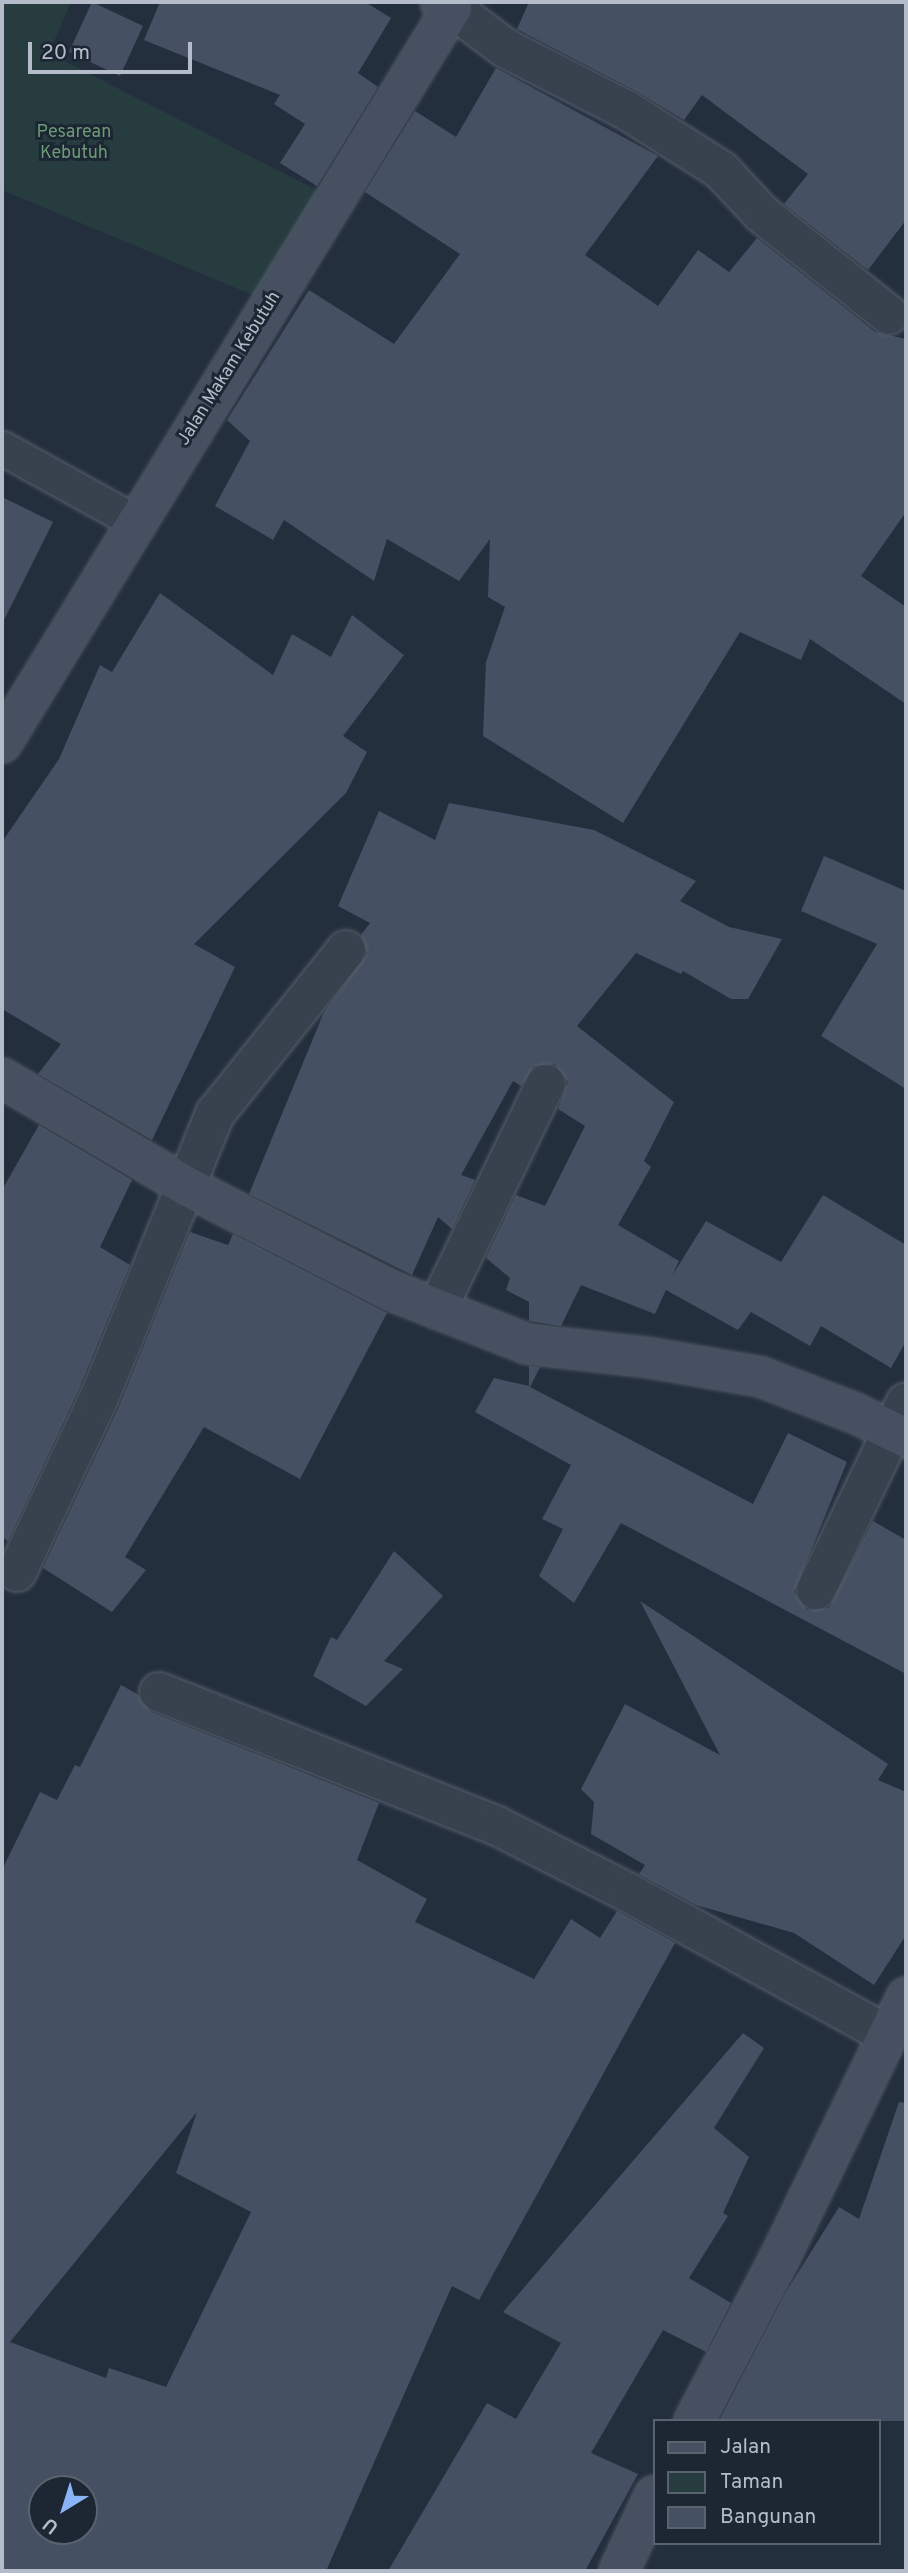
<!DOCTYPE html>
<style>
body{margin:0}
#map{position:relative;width:908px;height:2573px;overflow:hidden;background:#242f3e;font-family:Overpass,sans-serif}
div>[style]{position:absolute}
.green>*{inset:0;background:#263c3f}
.building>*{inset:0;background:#455162}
.roads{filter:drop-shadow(0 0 2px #565f6c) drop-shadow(0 0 2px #565f6c)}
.lane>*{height:33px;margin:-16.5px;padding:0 16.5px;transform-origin:16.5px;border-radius:16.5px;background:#38414e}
.street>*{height:38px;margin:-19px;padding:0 19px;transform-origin:19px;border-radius:19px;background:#38414e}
.secondary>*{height:38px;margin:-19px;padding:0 19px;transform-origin:19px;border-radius:19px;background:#465061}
span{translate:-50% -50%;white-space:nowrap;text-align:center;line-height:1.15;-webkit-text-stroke:6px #1d2633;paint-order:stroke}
.park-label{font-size:18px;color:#6b9a76}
.street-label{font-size:18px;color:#b4bcc9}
.frame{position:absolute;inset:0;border:4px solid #b4bcc9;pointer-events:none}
.legend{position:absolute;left:653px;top:2419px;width:228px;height:126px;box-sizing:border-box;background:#1d2633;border:2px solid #59626f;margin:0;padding:9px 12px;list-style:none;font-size:21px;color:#b4bcc9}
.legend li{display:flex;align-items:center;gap:14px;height:35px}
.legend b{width:35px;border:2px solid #59626f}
.north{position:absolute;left:28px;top:2475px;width:70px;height:70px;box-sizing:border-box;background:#1d2633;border:2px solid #59626f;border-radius:50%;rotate:218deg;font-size:19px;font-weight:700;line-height:28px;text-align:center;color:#b4bcc9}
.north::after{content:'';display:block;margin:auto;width:24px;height:32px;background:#8ab4f8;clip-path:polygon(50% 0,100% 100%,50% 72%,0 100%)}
.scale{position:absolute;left:28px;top:42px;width:164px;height:32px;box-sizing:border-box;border:4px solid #b4bcc9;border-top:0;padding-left:9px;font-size:21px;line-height:24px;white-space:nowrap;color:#b4bcc9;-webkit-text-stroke:5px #1d2633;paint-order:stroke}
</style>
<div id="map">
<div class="green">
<div style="clip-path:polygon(2px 2px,71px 2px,49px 53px,326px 195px,262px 299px,2px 190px)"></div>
</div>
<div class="building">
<div style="clip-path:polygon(92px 2px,143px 26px,120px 76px,69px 52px)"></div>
<div style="clip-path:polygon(160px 2px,365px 2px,391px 18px,358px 73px,378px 87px,317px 186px,280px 163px,305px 124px,274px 104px,280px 95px,144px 40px)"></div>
<div style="clip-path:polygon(529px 2px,906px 2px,906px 220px,868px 270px,784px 204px,808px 174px,702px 95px,684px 120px,638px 92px,517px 29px)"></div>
<div style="clip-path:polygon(496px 68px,658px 156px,585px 255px,658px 306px,698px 250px,729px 272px,757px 238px,875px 332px,906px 339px,906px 512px,861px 576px,906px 607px,906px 704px,810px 639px,801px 660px,740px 632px,623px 823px,483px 736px,486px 662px,505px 607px,488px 597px,490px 539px,459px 581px,387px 539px,374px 581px,284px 520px,273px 540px,215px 506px,250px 441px,227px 420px,309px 290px,394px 344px,460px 254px,365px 192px,415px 111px,456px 137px)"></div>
<div style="clip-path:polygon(2px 497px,53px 522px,2px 624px)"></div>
<div style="clip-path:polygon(160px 593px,273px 675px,292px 634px,331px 657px,352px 615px,404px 655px,343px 736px,367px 752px,346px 793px,194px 944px,235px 967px,152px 1140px,38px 1074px,61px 1044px,2px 1009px,2px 842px,59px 759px,100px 665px,112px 672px)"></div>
<div style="clip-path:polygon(449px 803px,594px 830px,696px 881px,680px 901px,729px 927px,782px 939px,748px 999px,731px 999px,683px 971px,681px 974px,636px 953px,577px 1026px,674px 1102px,644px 1161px,651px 1167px,618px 1225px,679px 1261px,672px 1276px,706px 1221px,781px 1262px,823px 1195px,906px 1245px,906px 1341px,891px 1368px,821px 1326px,810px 1346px,751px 1312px,738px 1330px,666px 1290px,655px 1314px,581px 1285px,561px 1326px,529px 1321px,529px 1302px,506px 1290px,510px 1278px,486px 1258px,516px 1195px,545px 1206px,585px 1126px,558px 1109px,568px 1082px,555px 1064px,534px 1066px,521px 1086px,513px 1081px,461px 1175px,475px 1180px,452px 1229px,438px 1217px,412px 1275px,249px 1194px,324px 1012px,367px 954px,361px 935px,370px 923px,338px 906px,379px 811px,435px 840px)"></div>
<div style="clip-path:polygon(824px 856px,906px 891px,906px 1089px,821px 1036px,877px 944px,801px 911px)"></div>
<div style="clip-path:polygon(39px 1125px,132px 1180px,100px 1247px,130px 1265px,79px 1389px,8px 1541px,2px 1537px,2px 1190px)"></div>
<div style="clip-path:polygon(190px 1232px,228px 1245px,233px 1234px,387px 1313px,300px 1479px,204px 1427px,125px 1557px,146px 1570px,112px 1612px,43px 1568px,119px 1407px)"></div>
<div style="clip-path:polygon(529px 1366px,540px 1367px,530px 1387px,753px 1504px,788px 1433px,847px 1462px,794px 1592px,807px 1610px,829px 1608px,873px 1521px,906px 1540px,906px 1674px,621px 1523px,574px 1603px,539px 1576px,563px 1529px,542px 1519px,571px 1465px,475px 1412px,494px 1378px,529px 1386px)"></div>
<div style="clip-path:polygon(394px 1551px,443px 1596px,384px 1661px,403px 1669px,366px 1706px,313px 1676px,331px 1637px,337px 1640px)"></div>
<div style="clip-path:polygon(640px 1601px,888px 1764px,878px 1780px,906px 1792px,906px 1935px,874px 1985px,794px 1933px,696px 1905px,639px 1874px,645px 1865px,591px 1834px,594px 1802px,581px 1789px,625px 1704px,720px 1755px)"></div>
<div style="clip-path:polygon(evenodd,121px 1685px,137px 1694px,151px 1712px,379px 1803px,357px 1860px,427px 1899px,415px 1922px,534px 1979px,571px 1919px,600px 1938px,617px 1911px,675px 1943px,479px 2300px,452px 2286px,326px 2571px,2px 2571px,2px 1870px,40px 1792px,57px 1800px,75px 1765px,80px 1767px,121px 1685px,197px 2112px,176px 2173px,251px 2212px,166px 2387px,109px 2368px,106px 2378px,10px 2342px,197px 2112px,121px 1685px,42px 2489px,84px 2489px,84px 2531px,42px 2531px,42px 2489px)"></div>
<div style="clip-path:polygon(743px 2033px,764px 2048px,714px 2128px,749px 2157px,723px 2213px,728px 2216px,689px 2278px,731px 2303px,706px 2352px,663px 2330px,591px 2453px,638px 2474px,585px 2571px,388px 2571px,487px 2403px,516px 2419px,561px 2343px,503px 2312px)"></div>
<div style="clip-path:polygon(899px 2102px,906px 2103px,906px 2421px,719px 2421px,786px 2292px,839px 2207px,859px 2219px)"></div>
</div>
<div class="roads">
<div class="lane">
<div style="left:2px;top:448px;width:153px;rotate:28.9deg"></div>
</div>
<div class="street">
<div style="left:456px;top:2px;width:7px;rotate:124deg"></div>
<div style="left:452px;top:8px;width:66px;rotate:37deg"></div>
<div style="left:505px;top:48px;width:138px;rotate:27.1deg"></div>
<div style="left:628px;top:111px;width:110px;rotate:32.4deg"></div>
<div style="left:721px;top:170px;width:60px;rotate:47deg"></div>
<div style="left:762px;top:214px;width:162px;rotate:38.5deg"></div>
<div style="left:437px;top:1309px;width:250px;rotate:-64.2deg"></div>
<div style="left:17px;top:1572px;width:192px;rotate:-64.8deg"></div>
<div style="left:99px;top:1398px;width:307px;rotate:-67.8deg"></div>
<div style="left:215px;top:1114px;width:210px;rotate:-51.4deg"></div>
<div style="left:816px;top:1590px;width:208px;rotate:-64.4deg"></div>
<div style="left:159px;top:1692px;width:364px;rotate:21.6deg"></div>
<div style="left:497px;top:1826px;width:146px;rotate:26.9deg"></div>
<div style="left:627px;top:1892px;width:294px;rotate:28.7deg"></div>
</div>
<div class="secondary">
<div style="left:2px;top:743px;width:862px;rotate:-58.52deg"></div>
<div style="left:452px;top:8px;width:13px;rotate:-153deg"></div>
<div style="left:2px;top:1078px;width:216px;rotate:30.4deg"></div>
<div style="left:188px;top:1187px;width:229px;rotate:27deg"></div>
<div style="left:392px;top:1291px;width:145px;rotate:21.4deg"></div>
<div style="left:527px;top:1344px;width:125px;rotate:6.4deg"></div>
<div style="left:651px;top:1358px;width:112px;rotate:9.8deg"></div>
<div style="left:761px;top:1377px;width:101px;rotate:21deg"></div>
<div style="left:855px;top:1413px;width:57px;rotate:26.1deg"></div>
<div style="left:694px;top:2421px;width:185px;rotate:-62.3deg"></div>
<div style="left:780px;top:2257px;width:289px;rotate:-64.1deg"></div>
<div style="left:619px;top:2571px;width:83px;rotate:-65deg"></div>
</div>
</div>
<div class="park-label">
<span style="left:74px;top:144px">Pesarean<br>Kebutuh</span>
</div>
<div class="street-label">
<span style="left:230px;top:369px;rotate:-58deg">Jalan Makam Kebutuh</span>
</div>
<div class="frame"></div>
<ul class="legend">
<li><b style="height:9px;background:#465061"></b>Jalan</li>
<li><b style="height:19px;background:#263c3f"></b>Taman</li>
<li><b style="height:19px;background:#455162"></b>Bangunan</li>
</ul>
<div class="north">U</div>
<div class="scale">20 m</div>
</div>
